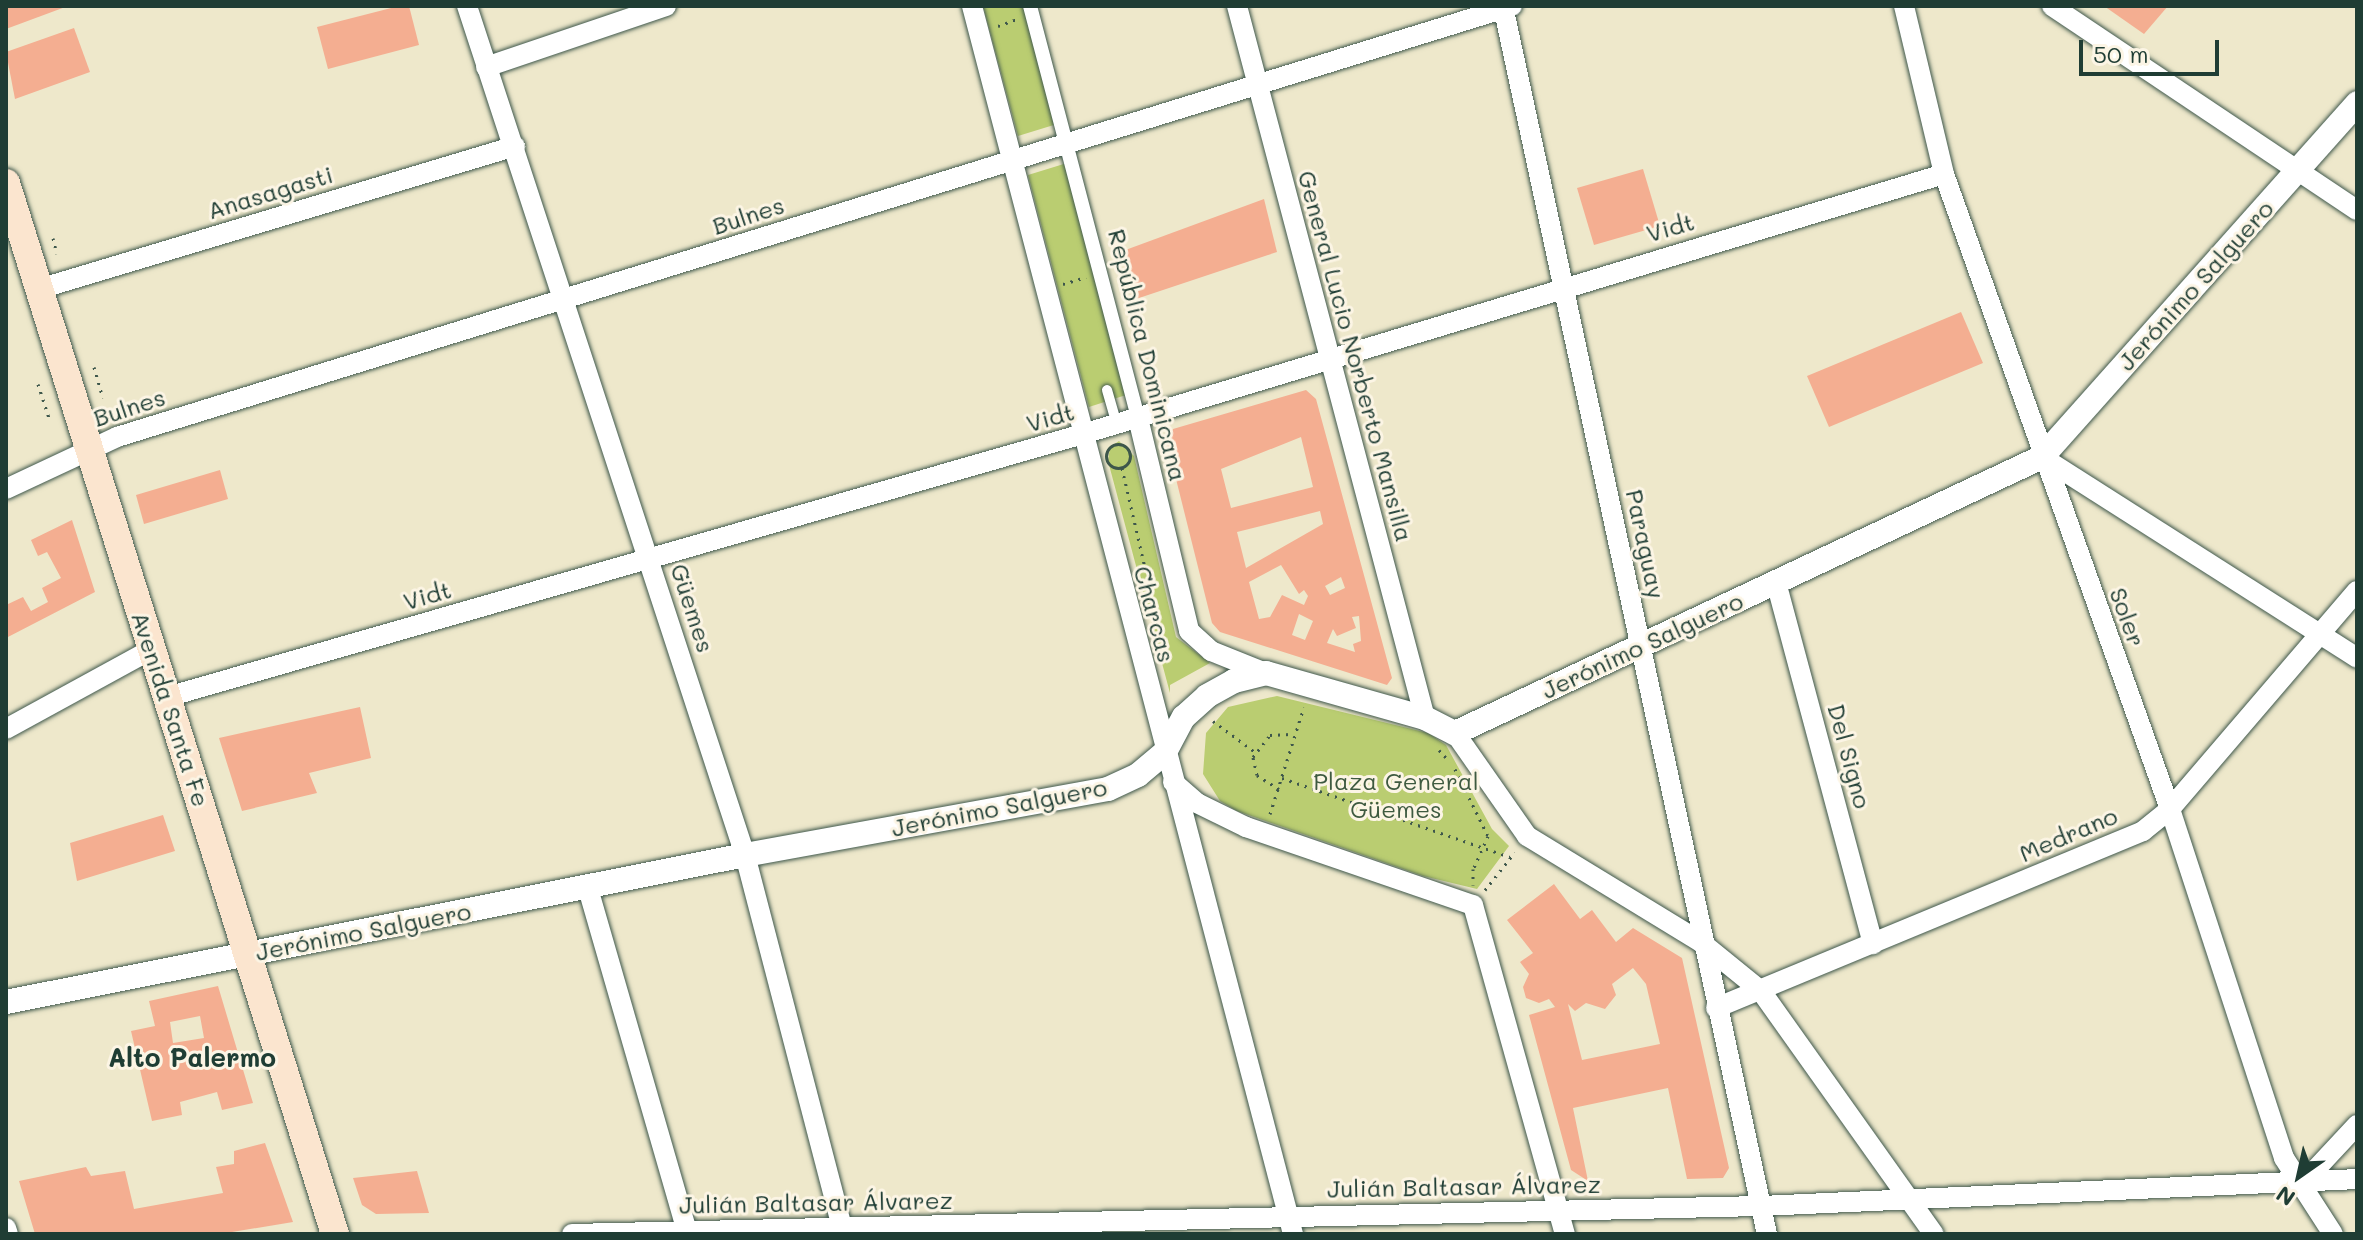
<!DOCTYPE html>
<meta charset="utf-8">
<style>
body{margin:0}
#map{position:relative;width:2363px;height:1240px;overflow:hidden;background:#eee8cb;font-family:Mali,sans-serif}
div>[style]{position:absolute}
.green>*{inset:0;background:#bacd71}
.building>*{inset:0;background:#f4ae91}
.path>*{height:3px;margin-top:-1.5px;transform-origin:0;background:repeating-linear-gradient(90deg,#3e574b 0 2px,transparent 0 8px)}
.path>.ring{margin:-1.5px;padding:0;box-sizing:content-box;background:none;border:3px solid #3e574b;border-radius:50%}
.roads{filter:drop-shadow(0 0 2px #3e574b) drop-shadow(0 0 2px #3e574b)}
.service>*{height:10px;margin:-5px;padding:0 5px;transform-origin:5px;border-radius:5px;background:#fff}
.pedestrian>*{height:14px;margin:-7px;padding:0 7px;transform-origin:7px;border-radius:7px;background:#fff}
.minor>*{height:20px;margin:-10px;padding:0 10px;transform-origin:10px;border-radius:10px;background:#fff}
.tertiary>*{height:24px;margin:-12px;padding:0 12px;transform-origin:12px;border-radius:12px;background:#fff}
.secondary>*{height:28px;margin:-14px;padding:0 14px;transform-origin:14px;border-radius:14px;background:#fbe5cf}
span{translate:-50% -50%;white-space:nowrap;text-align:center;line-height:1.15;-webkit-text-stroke:6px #fcf5e5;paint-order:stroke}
.street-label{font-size:24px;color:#1f3d34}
.park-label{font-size:24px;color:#3e5a40}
.neighbourhood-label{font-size:26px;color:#1f3d34;font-weight:700}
.frame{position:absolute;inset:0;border:8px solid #1f3d34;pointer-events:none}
.north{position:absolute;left:2259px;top:1136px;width:80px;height:80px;-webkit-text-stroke:6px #fcf5e5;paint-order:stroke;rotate:214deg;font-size:22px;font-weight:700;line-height:32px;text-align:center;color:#1f3d34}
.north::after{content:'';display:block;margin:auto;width:28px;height:36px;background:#1f3d34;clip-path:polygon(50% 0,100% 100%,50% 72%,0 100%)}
.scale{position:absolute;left:2079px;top:40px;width:140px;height:36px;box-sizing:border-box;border:4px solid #1f3d34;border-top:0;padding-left:10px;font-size:24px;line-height:28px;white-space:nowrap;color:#1f3d34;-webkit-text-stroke:6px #fcf5e5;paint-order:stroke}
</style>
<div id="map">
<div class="green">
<div style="clip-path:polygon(983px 6px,1025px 6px,1057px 124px,1018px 136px)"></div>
<div style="clip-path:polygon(1067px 163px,1126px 395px,1089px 407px,1028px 175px)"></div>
<div style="clip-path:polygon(1119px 441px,1134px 456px,1176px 637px,1210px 663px,1170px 685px,1170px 693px,1108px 461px,1110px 447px)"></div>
<div style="clip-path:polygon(1277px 696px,1428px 733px,1446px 745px,1492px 829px,1509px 846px,1477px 889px,1423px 876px,1237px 811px,1220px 801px,1203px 774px,1206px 733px,1228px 707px)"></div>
</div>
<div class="building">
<div style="clip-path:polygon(6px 6px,68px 6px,6px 29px)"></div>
<div style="clip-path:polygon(399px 6px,409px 6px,419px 45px,328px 69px,317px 27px)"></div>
<div style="clip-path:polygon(2104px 6px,2168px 6px,2144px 34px)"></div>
<div style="clip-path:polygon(74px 28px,90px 72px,15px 99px,6px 52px)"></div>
<div style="clip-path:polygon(1643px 169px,1660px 226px,1594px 245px,1577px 188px)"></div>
<div style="clip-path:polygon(1264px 199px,1277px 252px,1133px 300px,1120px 252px)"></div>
<div style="clip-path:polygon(1961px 312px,1983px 363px,1829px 427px,1807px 376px)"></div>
<div style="clip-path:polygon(evenodd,1306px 390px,1316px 399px,1392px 678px,1387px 685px,1220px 632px,1212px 623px,1166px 439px,1173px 429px,1306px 390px,1301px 437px,1313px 487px,1231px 508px,1221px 469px,1301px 437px,1306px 390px,1320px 511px,1323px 524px,1246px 568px,1237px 532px,1320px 511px,1306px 390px,1281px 565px,1299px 594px,1304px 590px,1308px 596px,1304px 605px,1282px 595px,1270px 617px,1259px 619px,1249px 582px,1281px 565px,1306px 390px,1341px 577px,1345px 588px,1330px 595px,1325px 586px,1341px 577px,1306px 390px,1299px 614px,1313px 621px,1305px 640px,1292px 635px,1299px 614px,1306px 390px,1359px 616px,1361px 641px,1353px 644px,1355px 652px,1327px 643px,1333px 629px,1337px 636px,1356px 628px,1352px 617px,1359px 616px)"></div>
<div style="clip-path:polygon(220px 470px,228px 499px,144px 524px,136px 495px)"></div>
<div style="clip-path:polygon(72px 520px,95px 592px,6px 638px,6px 605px,23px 597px,31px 611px,48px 602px,42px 588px,61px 578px,47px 552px,38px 556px,31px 540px)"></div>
<div style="clip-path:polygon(360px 707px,371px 758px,309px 773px,317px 793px,242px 811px,219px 738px)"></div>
<div style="clip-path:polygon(163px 815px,175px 851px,77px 881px,70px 843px)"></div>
<div style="clip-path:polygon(evenodd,1554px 884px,1580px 919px,1592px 910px,1616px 942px,1633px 928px,1682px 958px,1729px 1168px,1723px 1178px,1687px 1179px,1668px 1088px,1573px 1108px,1588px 1181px,1571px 1170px,1529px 1015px,1555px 1007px,1549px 999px,1539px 1003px,1526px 998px,1523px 987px,1529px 974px,1520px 962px,1533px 953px,1507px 920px,1554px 884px,1633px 968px,1646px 984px,1660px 1044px,1582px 1060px,1568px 1004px,1575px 1011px,1586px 1003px,1605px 1009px,1616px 995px,1612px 984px,1633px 968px)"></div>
<div style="clip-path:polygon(evenodd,218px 986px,253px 1103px,222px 1110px,217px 1092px,180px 1102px,182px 1115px,152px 1121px,131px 1031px,155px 1026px,149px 1001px,218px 986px,200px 1016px,204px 1038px,173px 1043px,170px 1022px,200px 1016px)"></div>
<div style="clip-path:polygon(265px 1143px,293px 1222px,220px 1234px,35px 1234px,19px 1181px,86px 1167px,91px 1176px,125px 1171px,134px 1209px,223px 1193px,216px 1167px,234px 1164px,234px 1151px)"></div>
<div style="clip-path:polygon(417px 1171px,429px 1213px,376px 1214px,362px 1205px,353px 1178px)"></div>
</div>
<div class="path">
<div style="left:998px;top:26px;width:20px;rotate:-20deg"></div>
<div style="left:53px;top:238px;width:16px;rotate:76deg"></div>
<div style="left:1063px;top:284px;width:24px;rotate:-17deg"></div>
<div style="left:94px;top:367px;width:32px;rotate:74deg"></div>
<div style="left:38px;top:384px;width:35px;rotate:72deg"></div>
<div class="ring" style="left:1106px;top:444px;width:21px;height:21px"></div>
<div style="left:1122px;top:468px;width:178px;rotate:77deg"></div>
<div style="left:1213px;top:721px;width:52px;rotate:36.4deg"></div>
<div style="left:1439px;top:750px;width:16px;rotate:47deg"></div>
<div style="left:1455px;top:769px;width:75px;rotate:63.8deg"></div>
<div style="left:1488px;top:836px;width:36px;rotate:114deg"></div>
<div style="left:1473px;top:869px;width:16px;rotate:90deg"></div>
<div style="left:1282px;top:778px;width:241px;rotate:19.1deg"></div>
<div style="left:1279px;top:789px;width:26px;rotate:-148deg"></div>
<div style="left:1257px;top:775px;width:18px;rotate:-103deg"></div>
<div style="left:1253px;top:757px;width:28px;rotate:-52deg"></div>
<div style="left:1270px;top:735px;width:21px;rotate:-3deg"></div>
<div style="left:1270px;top:814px;width:112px;rotate:-72.4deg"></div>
<div style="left:1485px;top:890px;width:48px;rotate:-51.7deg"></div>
</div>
<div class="roads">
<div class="service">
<div style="left:1107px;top:390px;width:35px;rotate:74deg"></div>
</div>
<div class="pedestrian">
<div style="left:1030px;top:6px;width:426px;rotate:75.3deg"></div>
</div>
<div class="minor">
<div style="left:467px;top:6px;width:893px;rotate:71.87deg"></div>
<div style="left:745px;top:855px;width:392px;rotate:75.4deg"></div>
<div style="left:972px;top:6px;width:1269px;rotate:75.35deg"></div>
<div style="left:1237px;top:6px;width:736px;rotate:75.21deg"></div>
<div style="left:1503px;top:6px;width:1256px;rotate:77.87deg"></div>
<div style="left:1904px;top:6px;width:173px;rotate:76.6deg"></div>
<div style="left:1944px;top:174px;width:674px;rotate:70.41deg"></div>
<div style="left:2170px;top:809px;width:367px;rotate:71.9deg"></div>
<div style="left:2284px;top:1158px;width:90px;rotate:57.2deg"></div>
<div style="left:2052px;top:6px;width:367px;rotate:33.8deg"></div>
<div style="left:486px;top:67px;width:190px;rotate:-18.7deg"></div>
<div style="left:39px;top:289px;width:497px;rotate:-16.7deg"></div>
<div style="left:1138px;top:418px;width:219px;rotate:76.5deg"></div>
<div style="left:1189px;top:631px;width:30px;rotate:42deg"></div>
<div style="left:1211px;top:651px;width:59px;rotate:21.8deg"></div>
<div style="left:2042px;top:457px;width:374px;rotate:32.5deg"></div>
<div style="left:6px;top:489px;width:123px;rotate:-25.1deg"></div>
<div style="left:117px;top:437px;width:1460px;rotate:-17.17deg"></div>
<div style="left:1776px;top:582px;width:375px;rotate:75deg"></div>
<div style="left:167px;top:697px;width:953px;rotate:-16.02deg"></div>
<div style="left:1083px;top:434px;width:899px;rotate:-16.8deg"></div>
<div style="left:6px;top:729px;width:166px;rotate:-28.7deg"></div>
<div style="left:1455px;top:733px;width:126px;rotate:55deg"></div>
<div style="left:1527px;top:836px;width:205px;rotate:31.4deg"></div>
<div style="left:1702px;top:943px;width:76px;rotate:39.1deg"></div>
<div style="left:1761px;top:991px;width:298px;rotate:54.6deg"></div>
<div style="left:1173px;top:782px;width:32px;rotate:41deg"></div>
<div style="left:1197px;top:803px;width:55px;rotate:26.1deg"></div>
<div style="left:1246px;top:827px;width:240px;rotate:19deg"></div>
<div style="left:1473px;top:905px;width:342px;rotate:74.4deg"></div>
<div style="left:587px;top:885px;width:360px;rotate:73.9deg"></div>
<div style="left:1716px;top:1008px;width:462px;rotate:-22.5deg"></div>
<div style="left:2143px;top:831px;width:35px;rotate:-39deg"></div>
<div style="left:2170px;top:809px;width:287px;rotate:-49.4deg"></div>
<div style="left:2301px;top:1185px;width:82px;rotate:-47deg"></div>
<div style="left:6px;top:1228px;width:6px;rotate:72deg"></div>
<div style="left:572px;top:1234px;width:1189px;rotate:-1.35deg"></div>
<div style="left:1761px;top:1206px;width:597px;rotate:-2.59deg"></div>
</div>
<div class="tertiary">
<div style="left:6px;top:1002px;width:753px;rotate:-11.25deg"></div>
<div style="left:745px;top:855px;width:369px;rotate:-10.3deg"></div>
<div style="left:1108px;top:789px;width:33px;rotate:-25deg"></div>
<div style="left:1138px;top:775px;width:35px;rotate:-40deg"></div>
<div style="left:1165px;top:752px;width:40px;rotate:-62deg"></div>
<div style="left:1184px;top:717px;width:31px;rotate:-42deg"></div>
<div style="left:1207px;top:696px;width:31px;rotate:-29deg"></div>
<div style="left:1234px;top:681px;width:33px;rotate:-14deg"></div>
<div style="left:1266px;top:673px;width:165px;rotate:15.8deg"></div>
<div style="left:1425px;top:718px;width:34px;rotate:27deg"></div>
<div style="left:1455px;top:733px;width:649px;rotate:-25.18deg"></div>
<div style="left:2042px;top:457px;width:474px;rotate:-48.3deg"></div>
</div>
<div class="secondary">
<div style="left:6px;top:183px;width:1101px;rotate:72.62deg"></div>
</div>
</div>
<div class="street-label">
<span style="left:270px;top:192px;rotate:-17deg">Anasagasti</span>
<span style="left:748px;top:215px;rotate:-18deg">Bulnes</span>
<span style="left:1670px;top:227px;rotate:-16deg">Vidt</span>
<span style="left:2195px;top:285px;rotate:-48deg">Jerónimo Salguero</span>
<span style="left:1148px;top:355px;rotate:76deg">República Dominicana</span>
<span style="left:1356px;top:356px;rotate:75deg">General Lucio Norberto Mansilla</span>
<span style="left:129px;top:407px;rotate:-18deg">Bulnes</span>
<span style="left:1050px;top:417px;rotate:-16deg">Vidt</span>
<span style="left:1646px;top:544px;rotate:78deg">Paraguay</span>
<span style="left:427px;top:595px;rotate:-16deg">Vidt</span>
<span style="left:693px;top:608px;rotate:72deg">Güemes</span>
<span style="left:1155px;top:614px;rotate:75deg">Charcas</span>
<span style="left:2128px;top:617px;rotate:70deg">Soler</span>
<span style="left:1642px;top:645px;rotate:-25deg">Jerónimo Salguero</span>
<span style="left:171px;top:709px;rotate:72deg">Avenida Santa Fe</span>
<span style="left:1850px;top:756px;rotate:75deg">Del Signo</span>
<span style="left:999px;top:807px;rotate:-11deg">Jerónimo Salguero</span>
<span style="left:2068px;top:834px;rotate:-23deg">Medrano</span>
<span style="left:363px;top:931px;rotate:-11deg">Jerónimo Salguero</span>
<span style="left:1464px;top:1186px;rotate:-1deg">Julián Baltasar Álvarez</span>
<span style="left:816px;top:1202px;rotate:-1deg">Julián Baltasar Álvarez</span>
</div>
<div class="park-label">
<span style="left:1396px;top:795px">Plaza General<br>Güemes</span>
</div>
<div class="neighbourhood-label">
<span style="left:192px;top:1058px">Alto Palermo</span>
</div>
<div class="frame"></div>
<div class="north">N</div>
<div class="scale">50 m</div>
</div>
